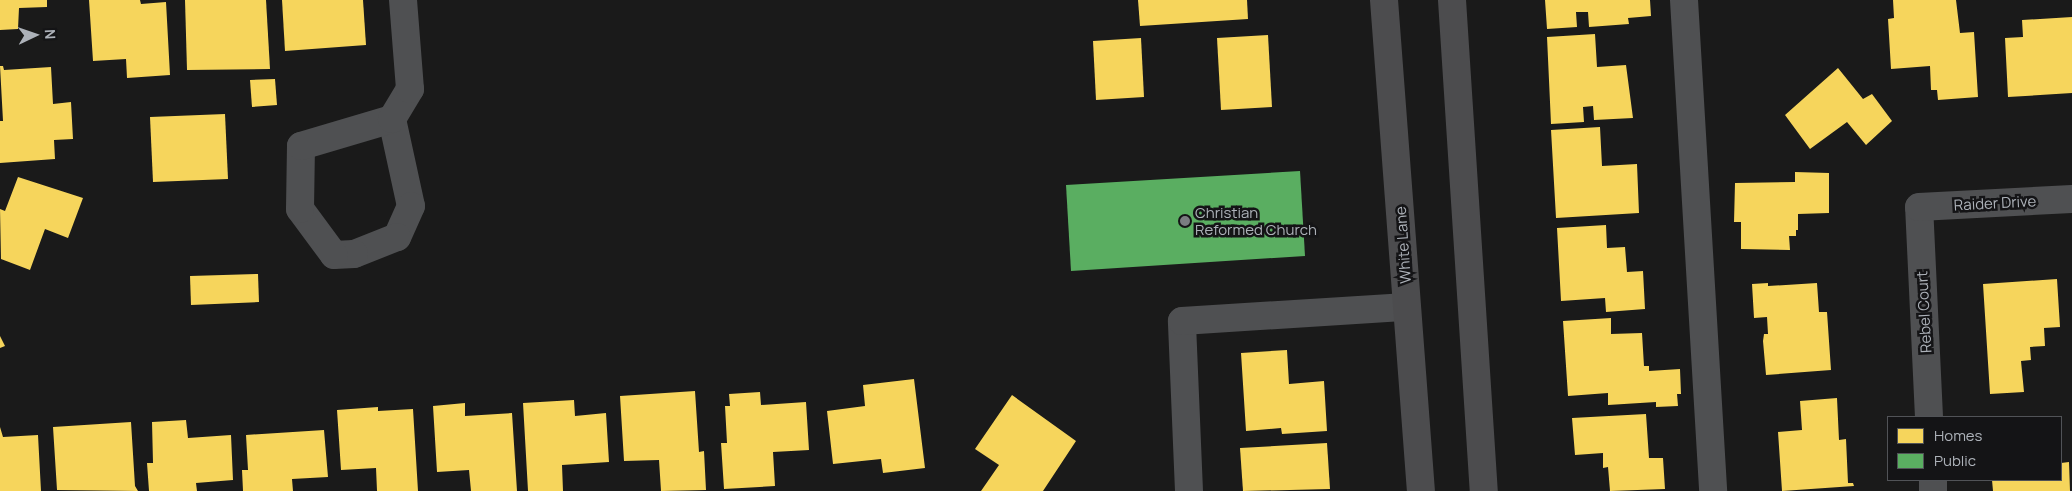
<!DOCTYPE html>
<style>
body{margin:0}
#map{position:relative;width:2072px;height:491px;overflow:hidden;background:#1a1a1a;font-family:Manrope,sans-serif}
div>[style]{position:absolute}
.homes>*{inset:0;background:#f6d55c}
.public>*{inset:0;background:#5aae61}
.minor>*{height:28px;margin:-14px;padding:0 14px;transform-origin:14px;border-radius:14px;background:#4f5052}
.major>*{height:28px;margin:-14px;padding:0 14px;transform-origin:14px;border-radius:14px;background:#4c4c4e}
.dots>*{width:14px;height:14px;translate:-50% -50%;box-sizing:border-box;border:2px solid #141416;border-radius:50%}
span{translate:-50% -50%;white-space:nowrap;text-align:center;line-height:1.15;-webkit-text-stroke:5px #141416;paint-order:stroke}
.street-label{font-size:15px;color:#adb2b9}
.poi-label{font-size:15px;color:#adb2b9}
.left{translate:0 -50%;text-align:left}
.legend{position:absolute;left:1887px;top:416px;width:175px;height:65px;box-sizing:border-box;background:#141416;border:1px solid #515357;margin:0;padding:6px 9px;list-style:none;font-size:15px;color:#adb2b9}
.legend li{display:flex;align-items:center;gap:10px;height:25px}
.legend b{width:25px;border:1px solid #515357}
.north{position:absolute;left:10px;top:10px;width:50px;height:50px;-webkit-text-stroke:4px #141416;paint-order:stroke;rotate:87deg;font-size:14px;font-weight:700;line-height:20px;text-align:center;color:#adb2b9}
.north::after{content:'';display:block;margin:auto;width:18px;height:22px;background:#adb2b9;clip-path:polygon(50% 0,100% 100%,50% 72%,0 100%)}
</style>
<div id="map">
<div class="homes">
<div style="clip-path:polygon(0 0,47px 0,47px 7px,19px 8px,18px 29px,0 30px)"></div>
<div style="clip-path:polygon(89px 0,140px 0,141px 4px,166px 2px,170px 75px,127px 78px,126px 59px,93px 61px)"></div>
<div style="clip-path:polygon(185px 0,266px 0,270px 69px,187px 70px)"></div>
<div style="clip-path:polygon(282px 0,363px 0,366px 45px,285px 51px)"></div>
<div style="clip-path:polygon(1138px 0,1247px 0,1248px 19px,1140px 26px)"></div>
<div style="clip-path:polygon(1545px 0,1650px 0,1651px 16px,1628px 18px,1629px 24px,1589px 27px,1588px 12px,1576px 12px,1577px 27px,1547px 29px)"></div>
<div style="clip-path:polygon(1893px 0,1956px 0,1960px 33px,1974px 32px,1978px 97px,1938px 100px,1937px 90px,1931px 90px,1930px 66px,1891px 69px,1888px 19px,1894px 18px)"></div>
<div style="clip-path:polygon(2072px 17px,2072px 93px,2008px 97px,2005px 38px,2023px 37px,2022px 20px)"></div>
<div style="clip-path:polygon(1595px 34px,1597px 67px,1626px 65px,1633px 118px,1594px 120px,1593px 106px,1583px 107px,1584px 122px,1551px 124px,1547px 37px)"></div>
<div style="clip-path:polygon(1268px 35px,1272px 107px,1221px 110px,1217px 38px)"></div>
<div style="clip-path:polygon(1141px 38px,1144px 97px,1096px 100px,1093px 41px)"></div>
<div style="clip-path:polygon(0 66px,3px 66px,4px 70px,51px 67px,53px 104px,71px 102px,73px 139px,54px 140px,55px 159px,0 163px,0 121px,3px 121px)"></div>
<div style="clip-path:polygon(1838px 68px,1863px 99px,1872px 94px,1892px 121px,1866px 145px,1847px 122px,1810px 149px,1785px 115px)"></div>
<div style="clip-path:polygon(275px 79px,277px 105px,252px 107px,250px 80px)"></div>
<div style="clip-path:polygon(225px 114px,228px 179px,153px 182px,150px 117px)"></div>
<div style="clip-path:polygon(1600px 127px,1602px 166px,1637px 164px,1639px 213px,1556px 218px,1551px 130px)"></div>
<div style="clip-path:polygon(1795px 172px,1829px 173px,1829px 213px,1798px 214px,1798px 230px,1796px 230px,1796px 236px,1789px 236px,1790px 250px,1741px 249px,1741px 222px,1734px 222px,1735px 183px,1795px 182px)"></div>
<div style="clip-path:polygon(18px 177px,83px 198px,68px 238px,45px 229px,30px 270px,1px 259px,0 209px,5px 211px)"></div>
<div style="clip-path:polygon(1606px 225px,1607px 248px,1625px 247px,1627px 272px,1643px 271px,1645px 309px,1606px 312px,1605px 298px,1561px 301px,1557px 228px)"></div>
<div style="clip-path:polygon(258px 274px,259px 302px,191px 305px,190px 276px)"></div>
<div style="clip-path:polygon(2057px 279px,2060px 327px,2044px 328px,2045px 346px,2030px 347px,2031px 360px,2021px 361px,2024px 392px,1990px 394px,1983px 284px)"></div>
<div style="clip-path:polygon(1768px 283px,1768px 286px,1817px 283px,1819px 312px,1827px 312px,1831px 370px,1766px 375px,1763px 341px,1764px 334px,1768px 334px,1767px 317px,1754px 318px,1752px 284px)"></div>
<div style="clip-path:polygon(1611px 318px,1611px 334px,1642px 333px,1644px 366px,1649px 366px,1649px 371px,1680px 369px,1681px 394px,1677px 394px,1678px 406px,1656px 407px,1656px 402px,1608px 405px,1608px 393px,1568px 396px,1563px 321px)"></div>
<div style="clip-path:polygon(0 336px,5px 346px,0 348px)"></div>
<div style="clip-path:polygon(1287px 350px,1289px 384px,1324px 381px,1327px 431px,1282px 434px,1281px 428px,1246px 431px,1241px 353px)"></div>
<div style="clip-path:polygon(914px 379px,925px 468px,883px 473px,881px 459px,833px 464px,827px 411px,865px 406px,863px 385px)"></div>
<div style="clip-path:polygon(695px 391px,699px 452px,704px 451px,706px 490px,661px 491px,659px 460px,624px 461px,620px 396px)"></div>
<div style="clip-path:polygon(760px 392px,761px 405px,806px 402px,809px 450px,773px 452px,775px 486px,724px 489px,721px 443px,727px 443px,725px 406px,730px 406px,729px 394px)"></div>
<div style="clip-path:polygon(1012px 395px,1076px 441px,1043px 491px,981px 491px,999px 465px,975px 449px)"></div>
<div style="clip-path:polygon(1837px 398px,1839px 440px,1846px 439px,1848px 483px,1853px 483px,1854px 486px,1782px 491px,1778px 432px,1802px 430px,1800px 401px)"></div>
<div style="clip-path:polygon(574px 400px,575px 416px,606px 413px,609px 462px,562px 465px,563px 491px,528px 491px,523px 403px)"></div>
<div style="clip-path:polygon(465px 403px,465px 416px,512px 413px,517px 491px,471px 491px,469px 470px,437px 472px,433px 406px)"></div>
<div style="clip-path:polygon(378px 407px,378px 411px,413px 409px,418px 491px,377px 491px,376px 468px,341px 470px,337px 410px)"></div>
<div style="clip-path:polygon(1646px 414px,1649px 458px,1663px 458px,1665px 489px,1610px 491px,1608px 467px,1603px 468px,1603px 453px,1575px 455px,1572px 418px)"></div>
<div style="clip-path:polygon(186px 420px,188px 438px,231px 435px,233px 480px,196px 483px,197px 491px,149px 491px,147px 463px,153px 463px,152px 422px)"></div>
<div style="clip-path:polygon(131px 422px,135px 486px,138px 491px,57px 490px,53px 427px)"></div>
<div style="clip-path:polygon(0 427px,3px 437px,38px 435px,41px 491px,0 491px)"></div>
<div style="clip-path:polygon(324px 430px,328px 477px,292px 479px,293px 491px,243px 491px,242px 470px,248px 470px,246px 435px)"></div>
<div style="clip-path:polygon(1327px 443px,1330px 489px,1243px 491px,1240px 448px)"></div>
<div style="clip-path:polygon(2069px 462px,2070px 491px,1993px 491px,1992px 480px,2061px 480px,2061px 463px)"></div>
</div>
<div class="public">
<div style="clip-path:polygon(1300px 171px,1305px 256px,1071px 271px,1066px 185px)"></div>
</div>
<div class="minor">
<div style="left:1684px;top:0;width:492px;rotate:86.6deg"></div>
<div style="left:392px;top:119px;width:89px;rotate:77.7deg"></div>
<div style="left:411px;top:206px;width:34px;rotate:114deg"></div>
<div style="left:397px;top:237px;width:46px;rotate:158.4deg"></div>
<div style="left:354px;top:254px;width:20px;rotate:177deg"></div>
<div style="left:334px;top:255px;width:57px;rotate:-126.5deg"></div>
<div style="left:300px;top:209px;width:63px;rotate:-89.1deg"></div>
<div style="left:301px;top:146px;width:95px;rotate:-16.5deg"></div>
<div style="left:392px;top:119px;width:35px;rotate:-59deg"></div>
<div style="left:410px;top:89px;width:89px;rotate:-94.5deg"></div>
<div style="left:1929px;top:417px;width:210px;rotate:-92.7deg"></div>
<div style="left:1919px;top:207px;width:153px;rotate:-3deg"></div>
<div style="left:1933px;top:480px;width:11px;rotate:90deg"></div>
<div style="left:1189px;top:491px;width:170px;rotate:-92.4deg"></div>
<div style="left:1182px;top:321px;width:225px;rotate:-3.6deg"></div>
</div>
<div class="major">
<div style="left:1384px;top:0;width:492px;rotate:85.7deg"></div>
<div style="left:1452px;top:0;width:492px;rotate:86.3deg"></div>
</div>
<div class="dots">
<div style="left:1185px;top:221px;background:#7a7d81"></div>
</div>
<div class="street-label">
<span style="left:1995px;top:203px;rotate:-3deg">Raider Drive</span>
<span style="left:1403px;top:245px;rotate:-94deg">White Lane</span>
<span style="left:1924px;top:312px;rotate:-93deg">Rebel Court</span>
</div>
<div class="poi-label">
<span class="left" style="left:1195px;top:221px">Christian<br>Reformed Church</span>
</div>
<ul class="legend">
<li><b style="height:14px;background:#f6d55c"></b>Homes</li>
<li><b style="height:14px;background:#5aae61"></b>Public</li>
</ul>
<div class="north">N</div>
</div>
